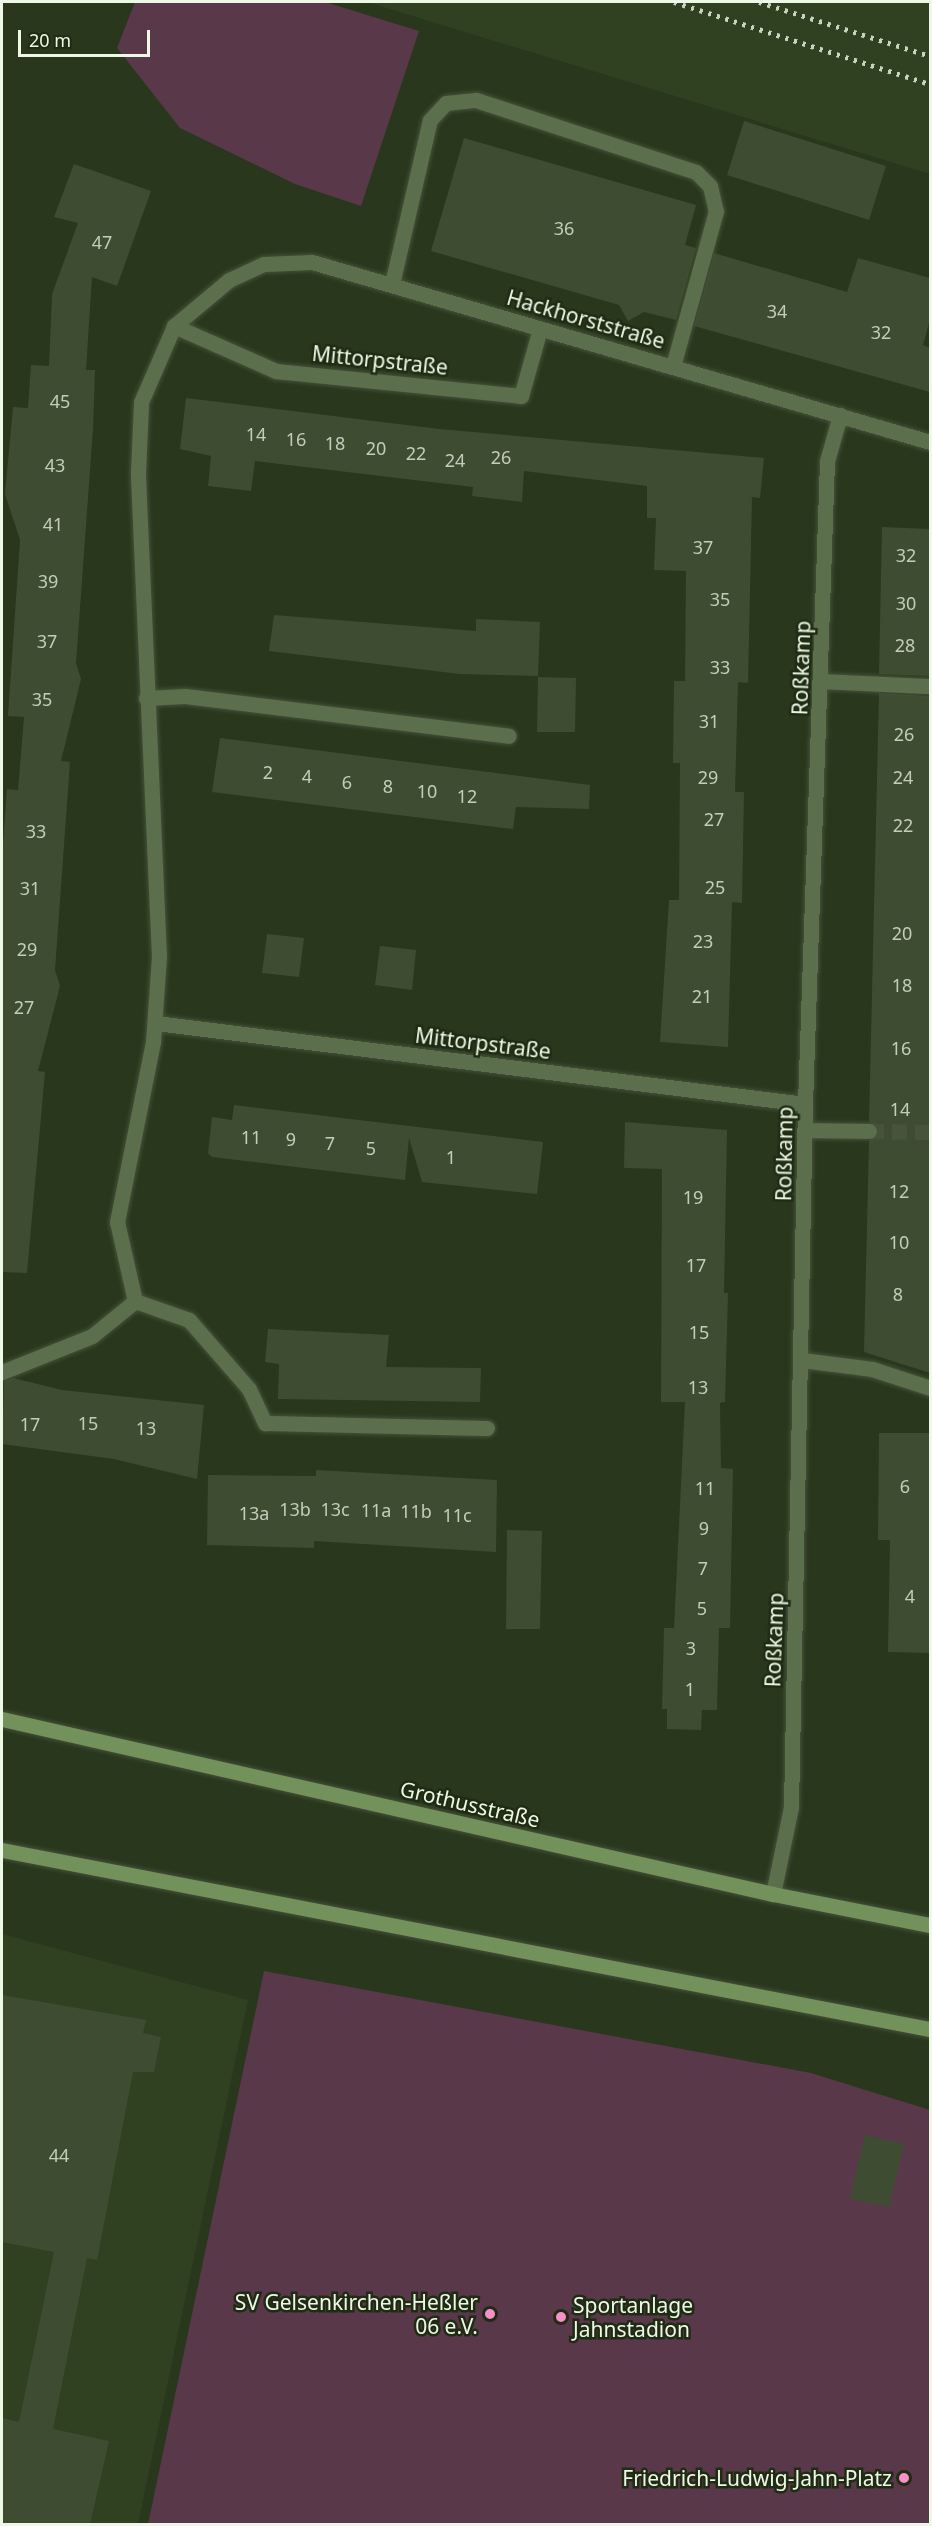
<!DOCTYPE html>
<meta charset="utf-8">
<style>
body{margin:0}
#map{position:relative;width:932px;height:2526px;overflow:hidden;background:#29371d;font-family:"Noto Sans",sans-serif}
div>[style]{position:absolute}
.built>*{inset:0;background:#304121}
.green>*{inset:0;background:#593849}
.building>*{inset:0;background:#3e4d32}
.street-tunnel>*{height:15px;margin-top:-7.5px;transform-origin:0;background:repeating-linear-gradient(90deg,#47543b 0 15px,transparent 0 23px)}
.roads{filter:drop-shadow(0 0 2px #455239) drop-shadow(0 0 2px #455239)}
.lane>*{height:15px;margin:-7.5px;padding:0 7.5px;transform-origin:7.5px;border-radius:7.5px;background:#5c6f4d}
.street>*{height:15px;margin:-7.5px;padding:0 7.5px;transform-origin:7.5px;border-radius:7.5px;background:#5c6f4d}
.secondary>*{height:15px;margin:-7.5px;padding:0 7.5px;transform-origin:7.5px;border-radius:7.5px;background:#73915b}
.rail>*{height:4.5px;margin-top:-2.25px;transform-origin:0;background:repeating-linear-gradient(90deg,#c8d3c0 0 3px,transparent 0 9px)}
.dots>*{width:16px;height:16px;translate:-50% -50%;box-sizing:border-box;border:3px solid #1f2c13;border-radius:50%}
span{translate:-50% -50%;white-space:nowrap;text-align:center;line-height:1.15;-webkit-text-stroke:5px #1f2c13;paint-order:stroke}
.number-label{font-size:18px;color:#c2cdba}
.number-label span{-webkit-text-stroke-width:0}
.street-label{font-size:21px;color:#eef8e7}
.poi-label{font-size:21px;color:#eef8e7}
.right{translate:-100% -50%;text-align:right}
.left{translate:0 -50%;text-align:left}
.frame{position:absolute;inset:0;border:3px solid #eef8e7;pointer-events:none}
.scale{position:absolute;left:18px;top:30px;width:132px;height:27px;box-sizing:border-box;border:3px solid #eef8e7;border-top:0;padding-left:8px;font-size:18px;line-height:21px;white-space:nowrap;color:#eef8e7;-webkit-text-stroke:4px #1f2c13;paint-order:stroke}
</style>
<div id="map">
<div class="built">
<div style="clip-path:polygon(367px 2px,930px 2px,930px 174px)"></div>
<div style="clip-path:polygon(2px 1934px,248px 2000px,138px 2524px,2px 2524px)"></div>
</div>
<div class="green">
<div style="clip-path:polygon(135px 2px,325px 2px,419px 31px,361px 206px,295px 184px,180px 128px,117px 48px)"></div>
<div style="clip-path:polygon(264px 1971px,811px 2073px,930px 2110px,930px 2524px,148px 2524px)"></div>
</div>
<div class="building">
<div style="clip-path:polygon(744px 121px,886px 166px,869px 220px,727px 175px)"></div>
<div style="clip-path:polygon(464px 138px,696px 205px,685px 245px,696px 248px,676px 320px,644px 312px,628px 321px,619px 305px,431px 251px)"></div>
<div style="clip-path:polygon(74px 164px,151px 191px,117px 286px,92px 277px,86px 370px,95px 370px,93px 429px,76px 663px,81px 679px,61px 761px,70px 762px,55px 970px,60px 986px,38px 1071px,45px 1072px,27px 1273px,2px 1272px,2px 857px,7px 789px,18px 790px,24px 717px,8px 716px,20px 540px,5px 494px,13px 407px,28px 408px,31px 365px,49px 366px,52px 294px,78px 223px,54px 217px)"></div>
<div style="clip-path:polygon(714px 253px,847px 292px,858px 258px,930px 278px,930px 319px,923px 345px,930px 348px,930px 392px,694px 326px)"></div>
<div style="clip-path:polygon(186px 398px,439px 429px,764px 458px,760px 498px,752px 497px,748px 683px,738px 682px,735px 792px,744px 792px,742px 903px,732px 902px,728px 1047px,660px 1042px,669px 900px,679px 900px,680px 763px,673px 763px,674px 681px,685px 681px,686px 571px,654px 570px,656px 518px,647px 518px,647px 486px,524px 471px,522px 502px,472px 496px,473px 487px,255px 461px,251px 491px,208px 486px,211px 456px,180px 449px)"></div>
<div style="clip-path:polygon(882px 527px,930px 529px,930px 676px,879px 674px)"></div>
<div style="clip-path:polygon(274px 615px,476px 631px,476px 619px,540px 622px,538px 676px,460px 674px,269px 651px)"></div>
<div style="clip-path:polygon(538px 677px,576px 678px,575px 732px,537px 732px)"></div>
<div style="clip-path:polygon(879px 693px,930px 696px,930px 1373px,864px 1352px,869px 1141px,879px 1132px,869px 1121px)"></div>
<div style="clip-path:polygon(220px 738px,590px 785px,589px 809px,516px 807px,513px 829px,212px 792px)"></div>
<div style="clip-path:polygon(267px 934px,304px 938px,299px 977px,262px 973px)"></div>
<div style="clip-path:polygon(380px 946px,416px 950px,412px 990px,375px 985px)"></div>
<div style="clip-path:polygon(234px 1105px,543px 1142px,537px 1194px,422px 1182px,409px 1138px,405px 1180px,212px 1157px,208px 1153px,212px 1117px,232px 1120px)"></div>
<div style="clip-path:polygon(625px 1122px,727px 1130px,724px 1293px,728px 1293px,725px 1402px,720px 1403px,721px 1468px,733px 1469px,730px 1628px,719px 1628px,717px 1710px,702px 1710px,701px 1730px,667px 1729px,667px 1709px,662px 1709px,664px 1628px,674px 1628px,685px 1402px,661px 1402px,662px 1169px,624px 1168px)"></div>
<div style="clip-path:polygon(268px 1329px,389px 1335px,386px 1367px,481px 1368px,480px 1402px,278px 1399px,279px 1364px,265px 1362px)"></div>
<div style="clip-path:polygon(13px 1378px,62px 1390px,204px 1405px,197px 1479px,114px 1459px,2px 1444px,4px 1381px)"></div>
<div style="clip-path:polygon(879px 1433px,930px 1433px,930px 1653px,888px 1652px,890px 1540px,878px 1540px)"></div>
<div style="clip-path:polygon(316px 1470px,497px 1480px,496px 1552px,314px 1541px,314px 1548px,207px 1545px,208px 1475px,316px 1476px)"></div>
<div style="clip-path:polygon(507px 1530px,542px 1531px,540px 1629px,506px 1629px)"></div>
<div style="clip-path:polygon(2px 1995px,146px 2020px,143px 2033px,161px 2037px,154px 2072px,133px 2072px,97px 2260px,87px 2258px,53px 2429px,109px 2441px,90px 2524px,2px 2524px,2px 2418px,19px 2422px,54px 2252px,2px 2242px)"></div>
<div style="clip-path:polygon(865px 2135px,904px 2144px,889px 2207px,850px 2198px)"></div>
</div>
<div class="street-tunnel">
<div style="left:869px;top:1131px;width:61px;rotate:0.9deg"></div>
</div>
<div class="roads">
<div class="lane">
<div style="left:392px;top:284px;width:168px;rotate:-77deg"></div>
<div style="left:430px;top:120px;width:23px;rotate:-47deg"></div>
<div style="left:446px;top:103px;width:30px;rotate:-6deg"></div>
<div style="left:476px;top:100px;width:231px;rotate:18.1deg"></div>
<div style="left:696px;top:172px;width:20px;rotate:45deg"></div>
<div style="left:710px;top:186px;width:26px;rotate:77deg"></div>
<div style="left:716px;top:211px;width:161px;rotate:105.5deg"></div>
<div style="left:174px;top:326px;width:111px;rotate:23.8deg"></div>
<div style="left:276px;top:371px;width:246px;rotate:5.8deg"></div>
<div style="left:521px;top:396px;width:70px;rotate:-74.2deg"></div>
<div style="left:146px;top:698px;width:39px;rotate:-3deg"></div>
<div style="left:185px;top:696px;width:326px;rotate:7deg"></div>
<div style="left:802px;top:1360px;width:71px;rotate:7.3deg"></div>
<div style="left:872px;top:1369px;width:61px;rotate:18.1deg"></div>
<div style="left:2px;top:1372px;width:97px;rotate:-21.8deg"></div>
<div style="left:92px;top:1336px;width:55px;rotate:-39.1deg"></div>
<div style="left:135px;top:1301px;width:57px;rotate:19.4deg"></div>
<div style="left:189px;top:1320px;width:91px;rotate:49deg"></div>
<div style="left:249px;top:1389px;width:38px;rotate:65deg"></div>
<div style="left:265px;top:1423px;width:222px;rotate:1.3deg"></div>
</div>
<div class="street">
<div style="left:822px;top:681px;width:108px;rotate:2.7deg"></div>
<div style="left:156px;top:1023px;width:654px;rotate:7.11deg"></div>
<div style="left:805px;top:1130px;width:64px;rotate:0.9deg"></div>
<div style="left:135px;top:1301px;width:81px;rotate:-102.8deg"></div>
<div style="left:117px;top:1222px;width:184px;rotate:-78.7deg"></div>
<div style="left:153px;top:1042px;width:85px;rotate:-86deg"></div>
<div style="left:159px;top:957px;width:485px;rotate:-92.5deg"></div>
<div style="left:138px;top:472px;width:70px;rotate:-87.5deg"></div>
<div style="left:141px;top:402px;width:83px;rotate:-66.5deg"></div>
<div style="left:174px;top:326px;width:72px;rotate:-39.9deg"></div>
<div style="left:229px;top:280px;width:38px;rotate:-25deg"></div>
<div style="left:264px;top:264px;width:48px;rotate:-2.4deg"></div>
<div style="left:312px;top:262px;width:644px;rotate:16.24deg"></div>
<div style="left:773px;top:1894px;width:89px;rotate:-78.3deg"></div>
<div style="left:791px;top:1807px;width:703px;rotate:-88.86deg"></div>
<div style="left:805px;top:1104px;width:643px;rotate:-88.04deg"></div>
<div style="left:827px;top:461px;width:48px;rotate:-74.2deg"></div>
</div>
<div class="secondary">
<div style="left:2px;top:1719px;width:791px;rotate:12.79deg"></div>
<div style="left:773px;top:1894px;width:160px;rotate:11.2deg"></div>
<div style="left:2px;top:1850px;width:945px;rotate:10.92deg"></div>
</div>
</div>
<div class="rail">
<div style="left:674px;top:2px;width:269px;rotate:17.8deg"></div>
<div style="left:759px;top:2px;width:179px;rotate:17.5deg"></div>
</div>
<div class="dots">
<div style="left:490px;top:2314px;background:#f98fc8"></div>
<div style="left:561px;top:2317px;background:#f98fc8"></div>
<div style="left:904px;top:2478px;background:#f98fc8"></div>
</div>
<div class="number-label">
<span style="left:564px;top:228px">36</span>
<span style="left:102px;top:242px">47</span>
<span style="left:777px;top:311px">34</span>
<span style="left:881px;top:332px">32</span>
<span style="left:60px;top:401px">45</span>
<span style="left:256px;top:434px">14</span>
<span style="left:296px;top:439px">16</span>
<span style="left:335px;top:443px">18</span>
<span style="left:376px;top:448px">20</span>
<span style="left:416px;top:453px">22</span>
<span style="left:501px;top:457px">26</span>
<span style="left:455px;top:460px">24</span>
<span style="left:55px;top:465px">43</span>
<span style="left:53px;top:524px">41</span>
<span style="left:703px;top:547px">37</span>
<span style="left:906px;top:555px">32</span>
<span style="left:48px;top:581px">39</span>
<span style="left:720px;top:599px">35</span>
<span style="left:906px;top:603px">30</span>
<span style="left:47px;top:641px">37</span>
<span style="left:905px;top:645px">28</span>
<span style="left:720px;top:667px">33</span>
<span style="left:42px;top:699px">35</span>
<span style="left:709px;top:721px">31</span>
<span style="left:904px;top:734px">26</span>
<span style="left:268px;top:772px">2</span>
<span style="left:307px;top:776px">4</span>
<span style="left:708px;top:777px">29</span>
<span style="left:903px;top:777px">24</span>
<span style="left:347px;top:782px">6</span>
<span style="left:388px;top:786px">8</span>
<span style="left:427px;top:791px">10</span>
<span style="left:467px;top:796px">12</span>
<span style="left:714px;top:819px">27</span>
<span style="left:903px;top:825px">22</span>
<span style="left:36px;top:831px">33</span>
<span style="left:715px;top:887px">25</span>
<span style="left:30px;top:888px">31</span>
<span style="left:902px;top:933px">20</span>
<span style="left:703px;top:941px">23</span>
<span style="left:27px;top:949px">29</span>
<span style="left:902px;top:985px">18</span>
<span style="left:702px;top:996px">21</span>
<span style="left:24px;top:1007px">27</span>
<span style="left:901px;top:1048px">16</span>
<span style="left:900px;top:1109px">14</span>
<span style="left:251px;top:1137px">11</span>
<span style="left:291px;top:1139px">9</span>
<span style="left:330px;top:1143px">7</span>
<span style="left:371px;top:1148px">5</span>
<span style="left:451px;top:1157px">1</span>
<span style="left:899px;top:1191px">12</span>
<span style="left:693px;top:1197px">19</span>
<span style="left:899px;top:1242px">10</span>
<span style="left:696px;top:1265px">17</span>
<span style="left:898px;top:1294px">8</span>
<span style="left:699px;top:1332px">15</span>
<span style="left:698px;top:1387px">13</span>
<span style="left:88px;top:1423px">15</span>
<span style="left:30px;top:1424px">17</span>
<span style="left:146px;top:1428px">13</span>
<span style="left:905px;top:1486px">6</span>
<span style="left:705px;top:1488px">11</span>
<span style="left:295px;top:1509px">13b</span>
<span style="left:335px;top:1509px">13c</span>
<span style="left:376px;top:1510px">11a</span>
<span style="left:416px;top:1511px">11b</span>
<span style="left:254px;top:1513px">13a</span>
<span style="left:457px;top:1515px">11c</span>
<span style="left:704px;top:1528px">9</span>
<span style="left:703px;top:1568px">7</span>
<span style="left:910px;top:1596px">4</span>
<span style="left:702px;top:1608px">5</span>
<span style="left:691px;top:1648px">3</span>
<span style="left:690px;top:1689px">1</span>
<span style="left:59px;top:2155px">44</span>
</div>
<div class="street-label">
<span style="left:586px;top:319px;rotate:16deg">Hackhorststraße</span>
<span style="left:380px;top:360px;rotate:6deg">Mittorpstraße</span>
<span style="left:801px;top:668px;rotate:-88deg">Roßkamp</span>
<span style="left:483px;top:1043px;rotate:7deg">Mittorpstraße</span>
<span style="left:784px;top:1154px;rotate:-89deg">Roßkamp</span>
<span style="left:774px;top:1640px;rotate:-88deg">Roßkamp</span>
<span style="left:470px;top:1804px;rotate:13deg">Grothusstraße</span>
</div>
<div class="poi-label">
<span class="right" style="left:478px;top:2314px">SV Gelsenkirchen-Heßler<br>06 e.V.</span>
<span class="left" style="left:573px;top:2317px">Sportanlage<br>Jahnstadion</span>
<span class="right" style="left:892px;top:2478px">Friedrich-Ludwig-Jahn-Platz</span>
</div>
<div class="frame"></div>
<div class="scale">20 m</div>
</div>
